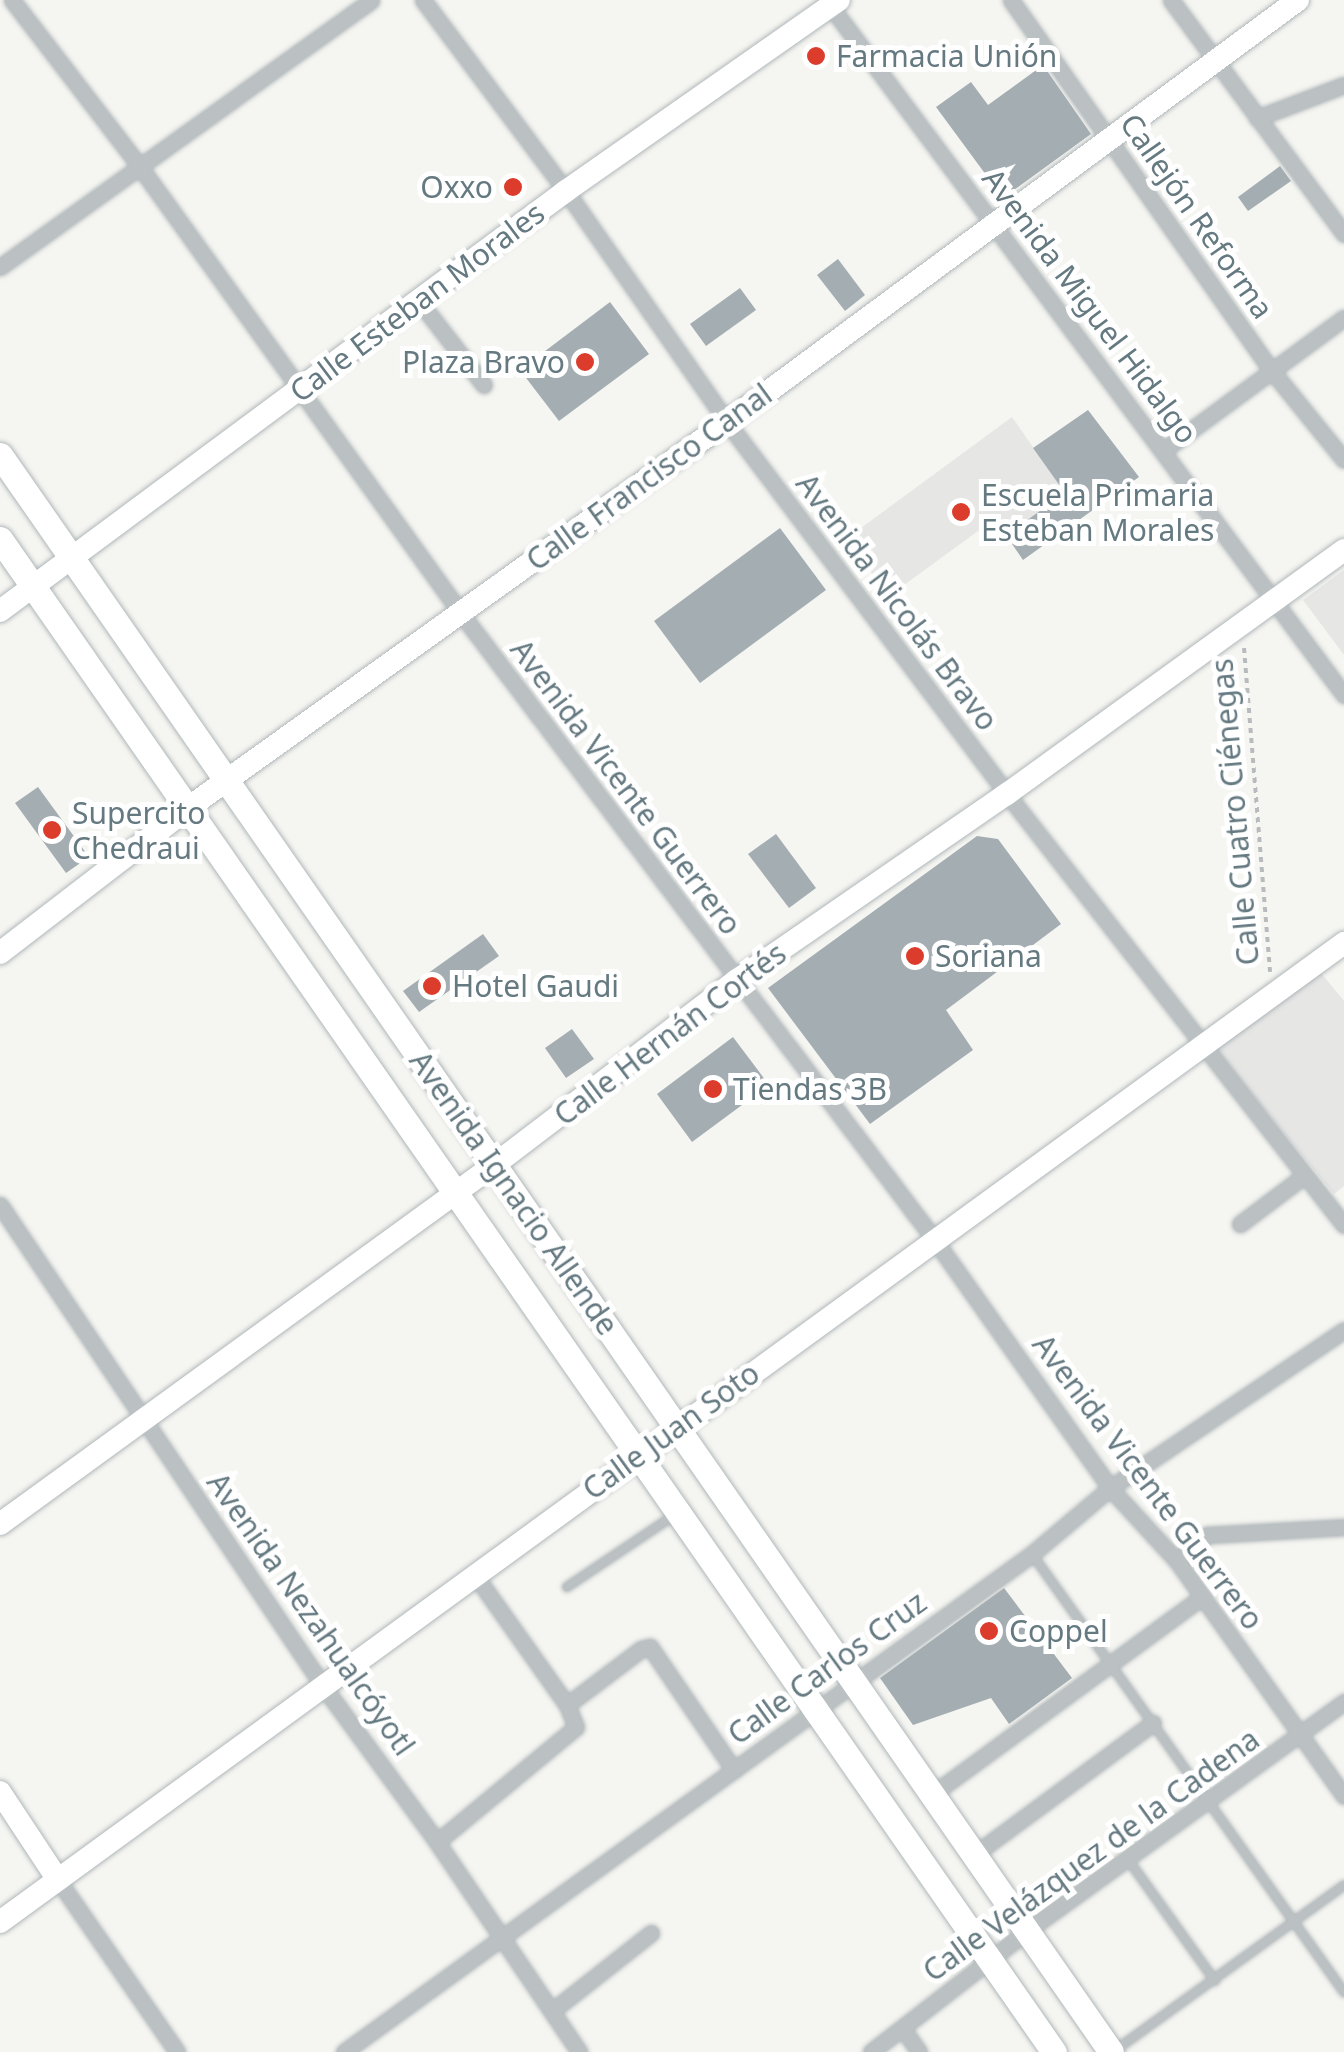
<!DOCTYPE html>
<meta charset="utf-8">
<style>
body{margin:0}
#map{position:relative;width:1344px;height:2052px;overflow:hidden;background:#f5f5f1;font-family:"Noto Sans",sans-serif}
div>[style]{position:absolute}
.built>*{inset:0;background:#e6e6e5}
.building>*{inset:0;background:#a4aeb2}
.path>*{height:4px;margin-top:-2px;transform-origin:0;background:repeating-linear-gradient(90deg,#b8bbbd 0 5px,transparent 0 10px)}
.roads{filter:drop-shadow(0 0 2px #b0b7ba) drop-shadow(0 0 2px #b0b7ba)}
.lane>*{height:8px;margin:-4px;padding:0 4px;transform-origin:4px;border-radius:4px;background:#bbc1c3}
.street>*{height:15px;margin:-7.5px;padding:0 7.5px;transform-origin:7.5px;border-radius:7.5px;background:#bbc1c3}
.secondary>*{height:22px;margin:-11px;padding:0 11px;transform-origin:11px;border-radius:11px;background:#fff}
.primary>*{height:25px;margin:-12.5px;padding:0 12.5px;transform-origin:12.5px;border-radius:12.5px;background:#fff}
.dots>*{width:28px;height:28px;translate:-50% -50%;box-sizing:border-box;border:5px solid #fff;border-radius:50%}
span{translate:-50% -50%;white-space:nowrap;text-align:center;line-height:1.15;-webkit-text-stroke:10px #fff;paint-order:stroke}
.poi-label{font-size:30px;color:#657981}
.left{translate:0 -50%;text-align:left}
.right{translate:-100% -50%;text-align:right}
.street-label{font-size:30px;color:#657981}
</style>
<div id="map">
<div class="built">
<div style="clip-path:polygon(1012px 417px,1065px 493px,991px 545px,978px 531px,889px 596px,846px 539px)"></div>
<div style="clip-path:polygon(1344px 570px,1344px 655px,1303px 600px)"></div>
<div style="clip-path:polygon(1321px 973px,1344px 1001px,1344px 1186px,1334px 1194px,1216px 1050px)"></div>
</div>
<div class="building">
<div style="clip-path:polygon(1043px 65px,1091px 134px,1003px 198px,936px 107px,971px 82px,988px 105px)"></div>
<div style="clip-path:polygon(1280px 166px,1291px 181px,1248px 211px,1238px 197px)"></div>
<div style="clip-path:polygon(838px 259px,865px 295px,845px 311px,817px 275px)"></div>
<div style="clip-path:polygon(740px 288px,756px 310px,706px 346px,690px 324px)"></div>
<div style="clip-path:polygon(610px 302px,649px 354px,559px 421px,520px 370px)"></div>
<div style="clip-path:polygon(1088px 410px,1139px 477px,1023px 560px,1006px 535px,1065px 493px,1033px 448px)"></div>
<div style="clip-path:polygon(780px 528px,826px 590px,700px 683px,654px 621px)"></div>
<div style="clip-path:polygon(38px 787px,89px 857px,66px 873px,15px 803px)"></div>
<div style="clip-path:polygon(776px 834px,816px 888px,789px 908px,748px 854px)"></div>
<div style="clip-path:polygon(977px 836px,998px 839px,1061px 924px,946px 1010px,973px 1050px,870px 1124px,768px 988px)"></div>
<div style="clip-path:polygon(483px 934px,499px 956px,419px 1012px,403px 991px)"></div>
<div style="clip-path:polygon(572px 1029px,594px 1059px,566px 1078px,545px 1048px)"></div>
<div style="clip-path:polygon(733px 1037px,769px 1085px,692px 1142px,657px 1094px)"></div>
<div style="clip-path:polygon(1004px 1588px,1072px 1678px,1009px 1724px,991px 1698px,913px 1725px,880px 1678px)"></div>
</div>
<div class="path">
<div style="left:1244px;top:648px;width:325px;rotate:85.4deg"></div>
</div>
<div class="roads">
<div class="lane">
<div style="left:1032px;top:1554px;width:538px;rotate:54.54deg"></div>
<div style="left:567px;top:1587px;width:131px;rotate:-33.8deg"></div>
<div style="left:1127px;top:1858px;width:151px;rotate:54.4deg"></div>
<div style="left:1117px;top:2049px;width:280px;rotate:-35.8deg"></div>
</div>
<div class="street">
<div style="left:12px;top:0;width:210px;rotate:52.5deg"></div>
<div style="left:140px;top:167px;width:548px;rotate:54.28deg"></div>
<div style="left:460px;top:612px;width:786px;rotate:52.91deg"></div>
<div style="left:934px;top:1239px;width:305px;rotate:54.7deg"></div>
<div style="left:1110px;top:1488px;width:99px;rotate:47.5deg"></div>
<div style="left:1177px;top:1561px;width:288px;rotate:54.6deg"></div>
<div style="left:423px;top:0;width:239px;rotate:53.2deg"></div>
<div style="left:566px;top:191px;width:282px;rotate:55.1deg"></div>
<div style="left:727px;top:422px;width:466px;rotate:53deg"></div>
<div style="left:1007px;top:794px;width:547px;rotate:51.98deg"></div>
<div style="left:826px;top:0;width:867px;rotate:53.3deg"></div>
<div style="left:1011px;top:0;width:454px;rotate:54.9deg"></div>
<div style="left:1272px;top:371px;width:114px;rotate:51deg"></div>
<div style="left:1171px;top:0;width:291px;rotate:53.5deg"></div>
<div style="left:1257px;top:118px;width:93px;rotate:-20.8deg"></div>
<div style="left:0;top:267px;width:457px;rotate:-35.7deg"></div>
<div style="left:419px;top:301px;width:106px;rotate:52.3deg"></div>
<div style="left:1164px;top:450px;width:223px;rotate:-36.3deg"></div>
<div style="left:0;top:1205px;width:579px;rotate:56.12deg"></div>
<div style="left:323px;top:1686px;width:193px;rotate:53.8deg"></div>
<div style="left:437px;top:1842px;width:254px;rotate:55.9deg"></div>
<div style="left:1240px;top:1224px;width:81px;rotate:-37deg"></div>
<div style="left:1177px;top:1561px;width:40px;rotate:-41deg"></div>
<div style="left:1207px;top:1535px;width:137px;rotate:-3.3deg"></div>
<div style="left:567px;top:1705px;width:93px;rotate:-37.1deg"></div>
<div style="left:641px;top:1649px;width:9px;rotate:-13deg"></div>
<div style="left:650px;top:1647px;width:149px;rotate:55.7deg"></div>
<div style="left:934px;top:1793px;width:333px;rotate:-36.2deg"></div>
<div style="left:437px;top:1842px;width:180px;rotate:-39.6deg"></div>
<div style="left:576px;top:1727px;width:24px;rotate:-112deg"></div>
<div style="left:567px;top:1705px;width:159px;rotate:-125.3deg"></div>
<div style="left:975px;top:1854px;width:221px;rotate:-36.4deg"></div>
<div style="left:58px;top:1880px;width:209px;rotate:55.3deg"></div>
<div style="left:552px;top:2011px;width:126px;rotate:-38.2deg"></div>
<div style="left:903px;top:2029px;width:28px;rotate:55deg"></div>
<div style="left:344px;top:2052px;width:849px;rotate:-35.9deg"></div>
<div style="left:1032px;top:1554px;width:102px;rotate:-40.2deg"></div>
<div style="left:1110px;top:1488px;width:282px;rotate:-34deg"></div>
<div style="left:871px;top:2052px;width:199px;rotate:-37.8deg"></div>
<div style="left:1028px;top:1930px;width:390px;rotate:-35.8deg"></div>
</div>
<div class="secondary">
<div style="left:0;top:611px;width:705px;rotate:-36.58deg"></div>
<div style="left:566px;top:191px;width:333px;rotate:-35deg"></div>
<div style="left:0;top:953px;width:237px;rotate:-37.6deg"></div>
<div style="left:188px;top:808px;width:663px;rotate:-35.61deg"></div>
<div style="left:727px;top:422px;width:710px;rotate:-36.47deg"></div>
<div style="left:0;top:1524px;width:611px;rotate:-36.01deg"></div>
<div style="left:494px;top:1165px;width:305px;rotate:-37.3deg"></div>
<div style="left:737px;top:980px;width:328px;rotate:-34.6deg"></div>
<div style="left:1007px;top:794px;width:416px;rotate:-35.9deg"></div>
<div style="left:0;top:1792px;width:105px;rotate:56.6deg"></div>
<div style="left:0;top:1922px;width:1663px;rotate:-36.07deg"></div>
</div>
<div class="primary">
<div style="left:0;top:455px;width:1945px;rotate:55.17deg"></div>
<div style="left:0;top:539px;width:1844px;rotate:55.14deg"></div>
</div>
</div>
<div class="dots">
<div style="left:816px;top:56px;background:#db3c2b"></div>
<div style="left:513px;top:187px;background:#db3c2b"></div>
<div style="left:585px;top:362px;background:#db3c2b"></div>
<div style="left:961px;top:512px;background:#db3c2b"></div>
<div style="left:52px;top:830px;background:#db3c2b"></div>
<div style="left:915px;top:956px;background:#db3c2b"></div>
<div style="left:432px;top:986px;background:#db3c2b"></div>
<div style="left:713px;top:1089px;background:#db3c2b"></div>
<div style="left:989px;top:1631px;background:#db3c2b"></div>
</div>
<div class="poi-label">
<span class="left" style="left:836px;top:56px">Farmacia Unión</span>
<span class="right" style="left:493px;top:187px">Oxxo</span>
<span class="right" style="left:565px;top:362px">Plaza Bravo</span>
<span class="left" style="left:981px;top:512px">Escuela Primaria<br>Esteban Morales</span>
<span class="left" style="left:72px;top:830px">Supercito<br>Chedraui</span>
<span class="left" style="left:935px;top:956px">Soriana</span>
<span class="left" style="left:452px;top:986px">Hotel Gaudi</span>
<span class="left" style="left:733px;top:1089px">Tiendas 3B</span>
<span class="left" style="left:1009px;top:1631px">Coppel</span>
</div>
<div class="street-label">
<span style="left:1197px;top:216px;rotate:55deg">Callejón Reforma</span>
<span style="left:417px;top:302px;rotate:-37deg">Calle Esteban Morales</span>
<span style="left:1090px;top:306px;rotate:53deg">Avenida Miguel Hidalgo</span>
<span style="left:649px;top:477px;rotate:-36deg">Calle Francisco Canal</span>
<span style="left:897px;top:602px;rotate:53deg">Avenida Nicolás Bravo</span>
<span style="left:626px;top:787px;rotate:53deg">Avenida Vicente Guerrero</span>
<span style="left:1235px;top:812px;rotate:-95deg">Calle Cuatro Ciénegas</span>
<span style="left:670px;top:1034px;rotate:-37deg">Calle Hernán Cortés</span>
<span style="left:514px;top:1193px;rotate:55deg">Avenida Ignacio Allende</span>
<span style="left:671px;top:1431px;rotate:-36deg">Calle Juan Soto</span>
<span style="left:1148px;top:1482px;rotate:53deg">Avenida Vicente Guerrero</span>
<span style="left:311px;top:1614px;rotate:55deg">Avenida Nezahualcóyotl</span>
<span style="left:827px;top:1668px;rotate:-36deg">Calle Carlos Cruz</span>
<span style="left:1091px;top:1855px;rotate:-36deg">Calle Velázquez de la Cadena</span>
</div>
</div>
